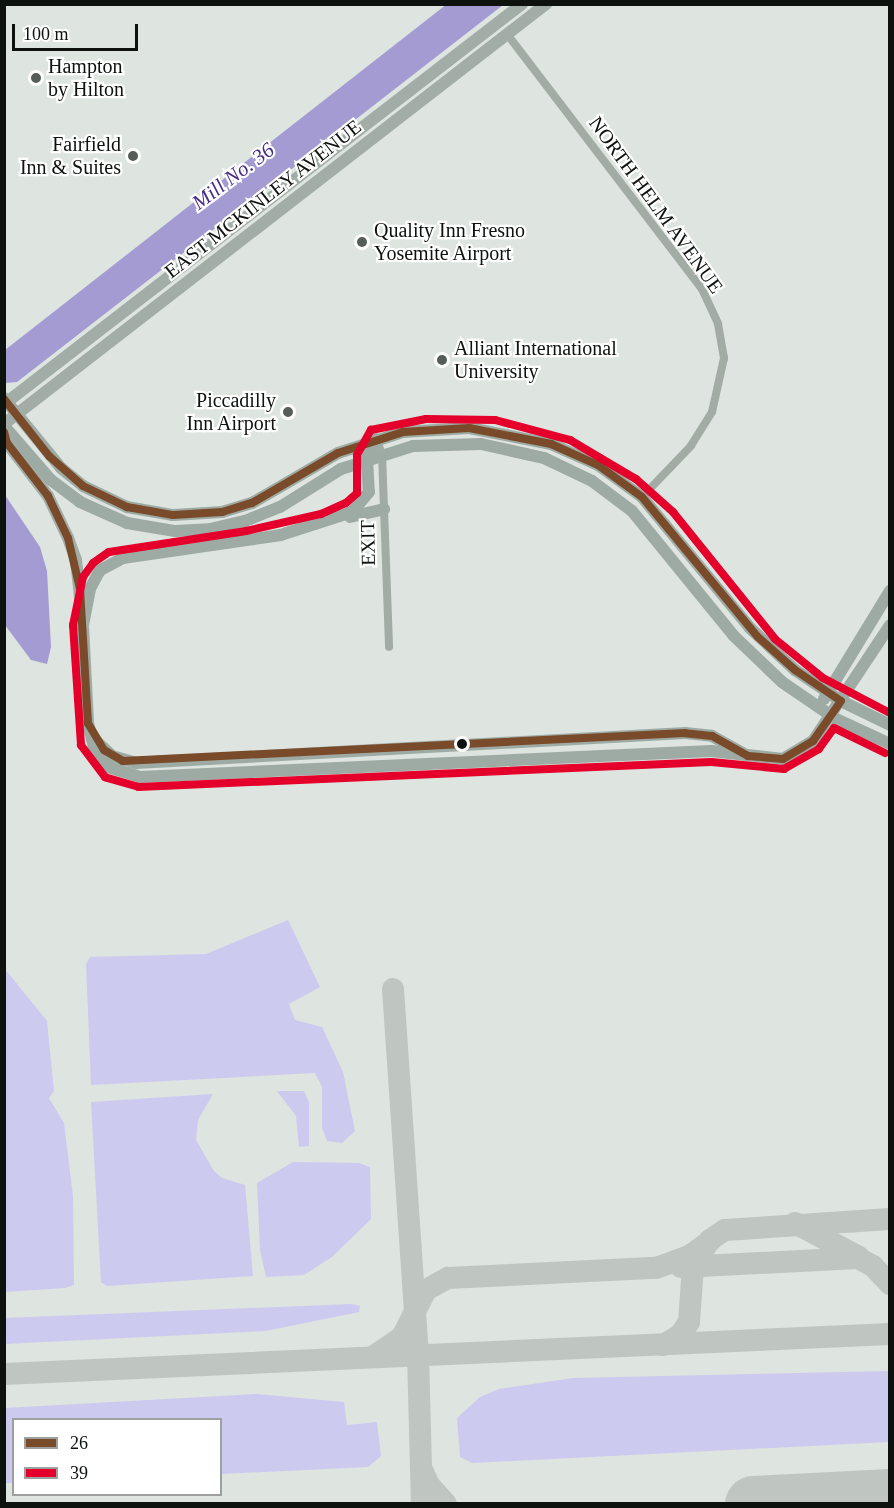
<!DOCTYPE html>
<style>
body{margin:0}
#map{position:relative;width:894px;height:1508px;overflow:hidden;background:#dee4e0;font-family:Georgia,serif}
div>[style]{position:absolute}
.green>*{inset:0;background:#cdcaef}
.water>*{inset:0;background:#a39bd1}
.taxiway>*{height:22px;margin:-11px;padding:0 11px;transform-origin:11px;border-radius:11px;background:#bfc6c2}
.runway>*{height:57px;margin:-28.5px;padding:0 28.5px;transform-origin:28.5px;border-radius:28.5px;background:#bfc6c2}
.minor>*{height:8px;margin:-4px;padding:0 4px;transform-origin:4px;border-radius:4px;background:#a2aca5}
.secondary>*{height:12px;margin:-6px;padding:0 6px;transform-origin:6px;border-radius:6px;background:#9eaba4}
.primary>*{height:12px;margin:-6px;padding:0 6px;transform-origin:6px;border-radius:6px;background:#a1ada6}
.bus-1>*{height:8px;margin:-4px;padding:0 4px;transform-origin:4px;border-radius:4px;background:#7a4b2a}
.bus-2>*{height:8px;margin:-4px;padding:0 4px;transform-origin:4px;border-radius:4px;background:#e4002b}
.dots>*{width:16px;height:16px;translate:-50% -50%;box-sizing:border-box;border:3px solid #fff;border-radius:50%}
span{translate:-50% -50%;white-space:nowrap;text-align:center;line-height:1.15;-webkit-text-stroke:4.5px #fff;paint-order:stroke}
.poi-label{font-size:20px;color:#0d120f}
.left{translate:0 -50%;text-align:left}
.right{translate:-100% -50%;text-align:right}
.street-label{font-size:20px;color:#0d120f}
.water-label{font-size:21px;color:#462c87;font-style:italic}
.frame{position:absolute;inset:0;border:6px solid #0d120f;pointer-events:none}
.legend{position:absolute;left:12px;top:1418px;width:210px;height:78px;box-sizing:border-box;background:#fff;border:2px solid #9ea09f;margin:0;padding:8px 10px;list-style:none;font-size:18px;color:#0d120f}
.legend li{display:flex;align-items:center;gap:12px;height:30px}
.legend b{width:30px;border:2px solid #9ea09f}
.scale{position:absolute;left:12px;top:24px;width:126px;height:27px;box-sizing:border-box;border:3px solid #0d120f;border-top:0;padding-left:8px;font-size:18px;line-height:21px;white-space:nowrap;color:#0d120f;-webkit-text-stroke:4px #fff;paint-order:stroke}
</style>
<div id="map">
<div class="green">
<div style="clip-path:polygon(288px 920px,320px 987px,289px 1004px,295px 1020px,322px 1027px,343px 1072px,355px 1131px,342px 1143px,327px 1141px,322px 1128px,322px 1087px,315px 1073px,91px 1085px,86px 964px,90px 957px,206px 954px)"></div>
<div style="clip-path:polygon(4px 968px,47px 1021px,54px 1091px,49px 1098px,64px 1123px,73px 1196px,74px 1285px,65px 1288px,5px 1292px)"></div>
<div style="clip-path:polygon(277px 1091px,304px 1091px,309px 1102px,309px 1146px,299px 1147px,296px 1116px)"></div>
<div style="clip-path:polygon(213px 1094px,198px 1120px,196px 1140px,214px 1171px,222px 1178px,245px 1185px,253px 1276px,107px 1286px,101px 1282px,91px 1102px)"></div>
<div style="clip-path:polygon(293px 1162px,359px 1163px,370px 1167px,371px 1219px,332px 1257px,304px 1275px,266px 1277px,260px 1250px,257px 1183px)"></div>
<div style="clip-path:polygon(351px 1304px,360px 1306px,359px 1312px,266px 1331px,5px 1344px,5px 1318px)"></div>
<div style="clip-path:polygon(889px 1371px,889px 1442px,472px 1463px,460px 1457px,457px 1418px,480px 1397px,499px 1389px,573px 1378px)"></div>
<div style="clip-path:polygon(257px 1394px,344px 1402px,347px 1425px,377px 1422px,381px 1456px,368px 1467px,221px 1474px,220px 1420px,14px 1420px,13px 1483px,5px 1483px,5px 1408px)"></div>
</div>
<div class="water">
<div style="clip-path:polygon(447px 4px,503px 5px,17px 382px,5px 383px,5px 350px)"></div>
<div style="clip-path:polygon(5px 495px,40px 547px,47px 571px,51px 647px,47px 664px,31px 660px,5px 625px)"></div>
</div>
<div class="taxiway">
<div style="left:393px;top:989px;width:366px;rotate:86.1deg"></div>
<div style="left:418px;top:1354px;width:150px;rotate:88.5deg"></div>
<div style="left:795px;top:1223px;width:72px;rotate:28deg"></div>
<div style="left:681px;top:1267px;width:177px;rotate:-2.9deg"></div>
<div style="left:858px;top:1258px;width:17px;rotate:28deg"></div>
<div style="left:873px;top:1266px;width:25px;rotate:47deg"></div>
<div style="left:663px;top:1345px;width:20px;rotate:-30deg"></div>
<div style="left:680px;top:1335px;width:16px;rotate:-55deg"></div>
<div style="left:689px;top:1322px;width:56px;rotate:-85.9deg"></div>
<div style="left:693px;top:1266px;width:31px;rotate:-57deg"></div>
<div style="left:710px;top:1240px;width:18px;rotate:-34deg"></div>
<div style="left:725px;top:1230px;width:165px;rotate:-3.8deg"></div>
<div style="left:374px;top:1356px;width:34px;rotate:-34deg"></div>
<div style="left:402px;top:1337px;width:53px;rotate:-62.9deg"></div>
<div style="left:426px;top:1290px;width:25px;rotate:-29deg"></div>
<div style="left:448px;top:1278px;width:208px;rotate:-2.8deg"></div>
<div style="left:656px;top:1268px;width:37px;rotate:-20deg"></div>
<div style="left:691px;top:1255px;width:24px;rotate:-36deg"></div>
<div style="left:4px;top:1374px;width:887px;rotate:-2.58deg"></div>
<div style="left:423px;top:1472px;width:14px;rotate:65deg"></div>
<div style="left:429px;top:1485px;width:25px;rotate:48deg"></div>
</div>
<div class="runway">
<div style="left:753px;top:1504px;width:137px;rotate:-2.9deg"></div>
</div>
<div class="minor">
<div style="left:507px;top:34px;width:321px;rotate:52.6deg"></div>
<div style="left:702px;top:289px;width:38px;rotate:65deg"></div>
<div style="left:718px;top:324px;width:35px;rotate:80deg"></div>
<div style="left:724px;top:358px;width:55px;rotate:102.5deg"></div>
<div style="left:712px;top:412px;width:40px;rotate:122deg"></div>
<div style="left:691px;top:446px;width:71px;rotate:133.9deg"></div>
<div style="left:376px;top:439px;width:16px;rotate:68deg"></div>
<div style="left:382px;top:454px;width:193px;rotate:87.9deg"></div>
</div>
<div class="secondary">
<div style="left:4px;top:404px;width:4px;rotate:-34deg"></div>
<div style="left:7px;top:402px;width:85px;rotate:50.7deg"></div>
<div style="left:61px;top:468px;width:28px;rotate:39deg"></div>
<div style="left:83px;top:486px;width:49px;rotate:25.5deg"></div>
<div style="left:127px;top:507px;width:47px;rotate:9.9deg"></div>
<div style="left:173px;top:515px;width:49px;rotate:-3.5deg"></div>
<div style="left:222px;top:512px;width:31px;rotate:-17deg"></div>
<div style="left:252px;top:503px;width:99px;rotate:-30.2deg"></div>
<div style="left:338px;top:453px;width:68px;rotate:-17.9deg"></div>
<div style="left:403px;top:432px;width:66px;rotate:-3.5deg"></div>
<div style="left:469px;top:428px;width:84px;rotate:11deg"></div>
<div style="left:551px;top:444px;width:51px;rotate:24.1deg"></div>
<div style="left:598px;top:465px;width:54px;rotate:36deg"></div>
<div style="left:642px;top:497px;width:170px;rotate:50.5deg"></div>
<div style="left:750px;top:628px;width:62px;rotate:43deg"></div>
<div style="left:795px;top:670px;width:55px;rotate:34deg"></div>
<div style="left:841px;top:701px;width:55px;rotate:26.1deg"></div>
<div style="left:4px;top:426px;width:72px;rotate:49deg"></div>
<div style="left:51px;top:480px;width:36px;rotate:37deg"></div>
<div style="left:80px;top:502px;width:51px;rotate:24.1deg"></div>
<div style="left:127px;top:523px;width:49px;rotate:9.5deg"></div>
<div style="left:175px;top:531px;width:35px;rotate:-3deg"></div>
<div style="left:210px;top:529px;width:36px;rotate:-13deg"></div>
<div style="left:245px;top:521px;width:38px;rotate:-22deg"></div>
<div style="left:280px;top:507px;width:72px;rotate:-31.9deg"></div>
<div style="left:341px;top:469px;width:76px;rotate:-17.7deg"></div>
<div style="left:413px;top:446px;width:68px;rotate:-1.7deg"></div>
<div style="left:481px;top:444px;width:65px;rotate:12.5deg"></div>
<div style="left:544px;top:458px;width:53px;rotate:25.6deg"></div>
<div style="left:592px;top:481px;width:50px;rotate:36.9deg"></div>
<div style="left:632px;top:511px;width:161px;rotate:50.8deg"></div>
<div style="left:734px;top:636px;width:66px;rotate:43.8deg"></div>
<div style="left:782px;top:682px;width:65px;rotate:34.4deg"></div>
<div style="left:836px;top:719px;width:60px;rotate:24.8deg"></div>
<div style="left:376px;top:439px;width:21px;rotate:115deg"></div>
<div style="left:367px;top:458px;width:34px;rotate:87deg"></div>
<div style="left:369px;top:492px;width:26px;rotate:130deg"></div>
<div style="left:352px;top:512px;width:75px;rotate:162.1deg"></div>
<div style="left:281px;top:535px;width:160px;rotate:171.7deg"></div>
<div style="left:123px;top:558px;width:26px;rotate:152deg"></div>
<div style="left:100px;top:570px;width:21px;rotate:118deg"></div>
<div style="left:90px;top:589px;width:38px;rotate:101deg"></div>
<div style="left:83px;top:626px;width:97px;rotate:87deg"></div>
<div style="left:88px;top:723px;width:29px;rotate:76deg"></div>
<div style="left:95px;top:751px;width:23px;rotate:47deg"></div>
<div style="left:111px;top:768px;width:30px;rotate:17deg"></div>
<div style="left:140px;top:777px;width:572px;rotate:-2.61deg"></div>
<div style="left:711px;top:751px;width:72px;rotate:6.3deg"></div>
<div style="left:783px;top:759px;width:35px;rotate:-31deg"></div>
<div style="left:813px;top:741px;width:139px;rotate:-56.4deg"></div>
<div style="left:350px;top:517px;width:35px;rotate:-13deg"></div>
<div style="left:824px;top:699px;width:127px;rotate:-58.6deg"></div>
<div style="left:96px;top:741px;width:22px;rotate:43deg"></div>
<div style="left:112px;top:756px;width:25px;rotate:16deg"></div>
<div style="left:136px;top:763px;width:550px;rotate:-3.13deg"></div>
<div style="left:685px;top:733px;width:27px;rotate:6deg"></div>
<div style="left:712px;top:736px;width:35px;rotate:29deg"></div>
</div>
<div class="primary">
<div style="left:4px;top:398px;width:5px;rotate:53deg"></div>
<div style="left:7px;top:402px;width:651px;rotate:-37.7deg"></div>
<div style="left:4px;top:424px;width:686px;rotate:-37.77deg"></div>
<div style="left:4px;top:430px;width:13px;rotate:77deg"></div>
<div style="left:7px;top:443px;width:67px;rotate:52.3deg"></div>
<div style="left:48px;top:496px;width:47px;rotate:64.5deg"></div>
<div style="left:68px;top:538px;width:23px;rotate:70deg"></div>
<div style="left:76px;top:560px;width:66px;rotate:83.9deg"></div>
</div>
<div class="bus-1">
<div style="left:4px;top:399px;width:73px;rotate:51.7deg"></div>
<div style="left:49px;top:456px;width:45px;rotate:41.4deg"></div>
<div style="left:83px;top:486px;width:49px;rotate:25.5deg"></div>
<div style="left:127px;top:507px;width:47px;rotate:9.9deg"></div>
<div style="left:173px;top:515px;width:49px;rotate:-3.5deg"></div>
<div style="left:222px;top:512px;width:31px;rotate:-17deg"></div>
<div style="left:252px;top:503px;width:99px;rotate:-30.2deg"></div>
<div style="left:338px;top:453px;width:68px;rotate:-17.9deg"></div>
<div style="left:403px;top:432px;width:66px;rotate:-3.5deg"></div>
<div style="left:469px;top:428px;width:84px;rotate:11deg"></div>
<div style="left:551px;top:444px;width:51px;rotate:24.1deg"></div>
<div style="left:598px;top:465px;width:54px;rotate:36deg"></div>
<div style="left:642px;top:497px;width:182px;rotate:50.4deg"></div>
<div style="left:758px;top:637px;width:50px;rotate:41.7deg"></div>
<div style="left:795px;top:670px;width:55px;rotate:34deg"></div>
<div style="left:841px;top:701px;width:49px;rotate:125deg"></div>
<div style="left:813px;top:741px;width:35px;rotate:149deg"></div>
<div style="left:783px;top:759px;width:35px;rotate:-175deg"></div>
<div style="left:748px;top:756px;width:41px;rotate:-150.9deg"></div>
<div style="left:712px;top:736px;width:27px;rotate:-174deg"></div>
<div style="left:685px;top:733px;width:563px;rotate:177.15deg"></div>
<div style="left:123px;top:761px;width:22px;rotate:-150deg"></div>
<div style="left:104px;top:750px;width:31px;rotate:-121deg"></div>
<div style="left:88px;top:723px;width:134px;rotate:-93.4deg"></div>
<div style="left:80px;top:589px;width:52px;rotate:-103.2deg"></div>
<div style="left:68px;top:538px;width:47px;rotate:-115.5deg"></div>
<div style="left:48px;top:496px;width:67px;rotate:-127.7deg"></div>
<div style="left:7px;top:443px;width:11px;rotate:-105deg"></div>
</div>
<div class="bus-2">
<div style="left:885px;top:753px;width:57px;rotate:-153.9deg"></div>
<div style="left:834px;top:728px;width:26px;rotate:126deg"></div>
<div style="left:819px;top:749px;width:40px;rotate:150.3deg"></div>
<div style="left:784px;top:769px;width:73px;rotate:-174.5deg"></div>
<div style="left:711px;top:762px;width:573px;rotate:177.5deg"></div>
<div style="left:139px;top:787px;width:35px;rotate:-164deg"></div>
<div style="left:105px;top:777px;width:40px;rotate:-127deg"></div>
<div style="left:81px;top:745px;width:120px;rotate:-93.8deg"></div>
<div style="left:73px;top:625px;width:49px;rotate:-78.2deg"></div>
<div style="left:83px;top:577px;width:17px;rotate:-54deg"></div>
<div style="left:93px;top:563px;width:19px;rotate:-35deg"></div>
<div style="left:109px;top:552px;width:139px;rotate:-8.7deg"></div>
<div style="left:246px;top:531px;width:77px;rotate:-12.8deg"></div>
<div style="left:321px;top:514px;width:27px;rotate:-24deg"></div>
<div style="left:346px;top:503px;width:15px;rotate:-42deg"></div>
<div style="left:357px;top:493px;width:38px;rotate:-90deg"></div>
<div style="left:357px;top:455px;width:29px;rotate:-61deg"></div>
<div style="left:371px;top:430px;width:56px;rotate:-11.3deg"></div>
<div style="left:426px;top:419px;width:69px;rotate:0.8deg"></div>
<div style="left:495px;top:420px;width:78px;rotate:14.9deg"></div>
<div style="left:570px;top:440px;width:77px;rotate:30.6deg"></div>
<div style="left:636px;top:479px;width:50px;rotate:41.7deg"></div>
<div style="left:673px;top:512px;width:163px;rotate:51.2deg"></div>
<div style="left:775px;top:639px;width:62px;rotate:39.1deg"></div>
<div style="left:823px;top:678px;width:76px;rotate:27.6deg"></div>
</div>
<div class="dots">
<div style="left:36px;top:78px;background:#565c58"></div>
<div style="left:133px;top:156px;background:#565c58"></div>
<div style="left:362px;top:242px;background:#565c58"></div>
<div style="left:442px;top:360px;background:#565c58"></div>
<div style="left:288px;top:412px;background:#565c58"></div>
<div style="left:462px;top:744px;background:#0d120f"></div>
</div>
<div class="poi-label">
<span class="left" style="left:48px;top:78px">Hampton<br>by Hilton</span>
<span class="right" style="left:121px;top:156px">Fairfield<br>Inn &amp; Suites</span>
<span class="left" style="left:374px;top:242px">Quality Inn Fresno<br>Yosemite Airport</span>
<span class="left" style="left:454px;top:360px">Alliant International<br>University</span>
<span class="right" style="left:276px;top:412px">Piccadilly<br>Inn Airport</span>
</div>
<div class="street-label">
<span style="left:263px;top:199px;rotate:-38deg">EAST MCKINLEY AVENUE</span>
<span style="left:656px;top:205px;rotate:54deg">NORTH HELM AVENUE</span>
<span style="left:368px;top:543px;rotate:-91deg">EXIT</span>
</div>
<div class="water-label">
<span style="left:233px;top:176px;rotate:-37deg">Mill No. 36</span>
</div>
<div class="frame"></div>
<ul class="legend">
<li><b style="height:8px;background:#7a4b2a"></b>26</li>
<li><b style="height:8px;background:#e4002b"></b>39</li>
</ul>
<div class="scale">100 m</div>
</div>
